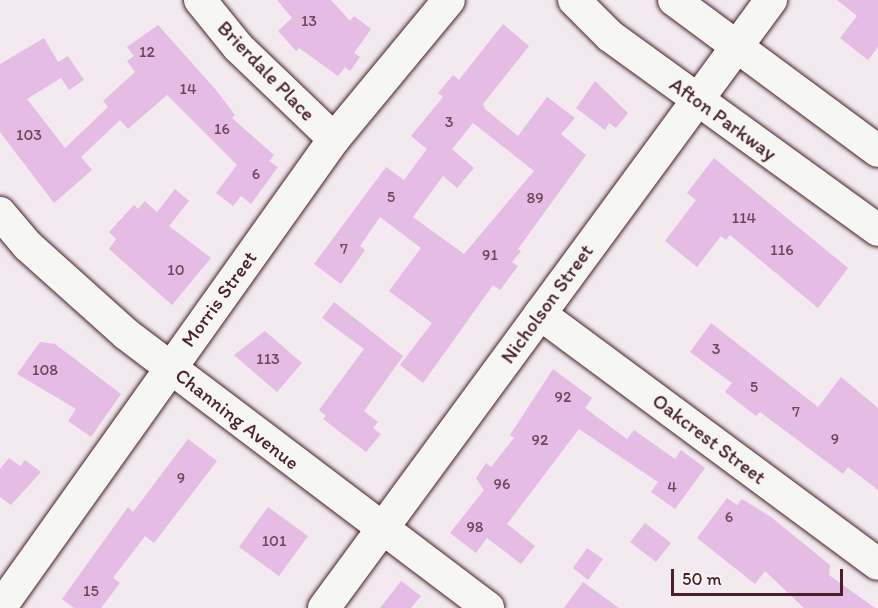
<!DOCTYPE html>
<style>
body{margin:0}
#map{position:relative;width:878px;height:608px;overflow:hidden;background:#f2eaef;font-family:Itim,sans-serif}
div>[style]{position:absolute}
.building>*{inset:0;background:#e4bce4}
.roads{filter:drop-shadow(0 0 2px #4a1f2b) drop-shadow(0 0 2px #4a1f2b)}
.minor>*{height:32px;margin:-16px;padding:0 16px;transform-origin:16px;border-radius:16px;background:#f6f6f2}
span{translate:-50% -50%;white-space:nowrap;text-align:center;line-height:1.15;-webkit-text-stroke:4.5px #f6f6f2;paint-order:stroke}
.number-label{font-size:16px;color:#704659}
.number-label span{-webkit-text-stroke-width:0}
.street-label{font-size:20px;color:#4a1f2b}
.scale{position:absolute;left:671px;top:569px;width:172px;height:27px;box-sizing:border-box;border:3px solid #4a1f2b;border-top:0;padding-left:8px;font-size:18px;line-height:21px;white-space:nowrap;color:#4a1f2b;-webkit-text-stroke:4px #f6f6f2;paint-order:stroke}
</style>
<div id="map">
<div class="building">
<div style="clip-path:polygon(277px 0,331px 0,350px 21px,354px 16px,371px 29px,354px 53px,360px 57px,350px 71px,345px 67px,338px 76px,299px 48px,296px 51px,278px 31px,292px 18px)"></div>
<div style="clip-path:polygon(837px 0,878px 0,878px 47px,868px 60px,840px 38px,857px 16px)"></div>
<div style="clip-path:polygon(evenodd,503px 24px,529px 46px,483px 104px,485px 109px,518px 136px,547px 97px,575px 118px,561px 134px,586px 155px,518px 249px,521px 251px,512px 262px,518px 266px,500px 290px,493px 285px,423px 383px,400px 365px,432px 323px,389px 291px,421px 248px,380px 217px,360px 246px,365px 250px,341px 284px,314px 264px,386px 167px,404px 180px,427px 149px,411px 136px,443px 97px,438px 93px,453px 75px,459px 80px,503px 24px,473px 123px,534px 171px,464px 254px,413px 217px,443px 176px,457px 188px,474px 168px,452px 149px,473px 123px)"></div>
<div style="clip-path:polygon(158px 25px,216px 90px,235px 115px,232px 118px,274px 155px,269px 161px,278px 167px,251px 204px,241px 196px,233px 206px,216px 193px,237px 165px,167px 95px,128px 129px,120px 120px,81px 157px,92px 170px,54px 203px,0 132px,0 64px,44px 38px,58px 62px,68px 56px,84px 80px,69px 90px,61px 78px,27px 99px,65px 148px,108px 107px,103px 101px,135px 72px,127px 61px,134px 56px,127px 47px)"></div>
<div style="clip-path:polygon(595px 81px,628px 113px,616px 128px,609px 123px,605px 130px,576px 108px)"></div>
<div style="clip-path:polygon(714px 158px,848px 268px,818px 308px,730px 235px,726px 240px,721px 236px,697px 267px,665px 241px,696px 200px,687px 193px)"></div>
<div style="clip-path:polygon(175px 189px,189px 201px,169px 226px,211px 258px,172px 305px,109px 249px,116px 239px,109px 232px,134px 205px,138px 209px,145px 201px,157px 212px)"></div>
<div style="clip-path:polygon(334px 302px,403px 356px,364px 411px,378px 422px,373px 428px,381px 434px,366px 452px,323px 419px,326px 416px,319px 410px,364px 349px,322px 318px)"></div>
<div style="clip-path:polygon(711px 323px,818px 407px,841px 377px,878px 408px,878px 490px,848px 467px,843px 474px,760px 412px,756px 416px,725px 392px,732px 383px,690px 352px)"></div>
<div style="clip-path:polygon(265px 331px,302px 363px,277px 392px,234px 355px)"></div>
<div style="clip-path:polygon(40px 342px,55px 344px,121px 394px,91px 437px,68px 421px,76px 409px,17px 374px)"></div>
<div style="clip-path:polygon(553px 369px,592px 398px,585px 408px,627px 439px,634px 430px,675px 459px,681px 450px,705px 468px,675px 509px,651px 492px,658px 482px,579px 429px,507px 524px,535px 546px,521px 564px,487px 538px,476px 553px,450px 533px,484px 490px,476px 478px,486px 463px,491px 467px,514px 438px,510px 435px)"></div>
<div style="clip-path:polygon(188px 439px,217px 461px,154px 543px,145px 536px,113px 578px,120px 583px,101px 608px,74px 608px,62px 599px,128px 507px,133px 512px)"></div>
<div style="clip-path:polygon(9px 458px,20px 466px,25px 460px,41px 472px,11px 505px,0 497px,0 469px)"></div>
<div style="clip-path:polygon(727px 498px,737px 505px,742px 499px,771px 517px,830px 565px,829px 575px,875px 608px,804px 608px,765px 571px,755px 584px,697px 538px)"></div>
<div style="clip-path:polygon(268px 507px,308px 536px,279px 576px,239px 547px)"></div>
<div style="clip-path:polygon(645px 523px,671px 543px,656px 562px,630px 542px)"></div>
<div style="clip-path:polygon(587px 548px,603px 559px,588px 580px,573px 568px)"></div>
<div style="clip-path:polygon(401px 581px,421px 596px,411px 608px,380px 608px)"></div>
<div style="clip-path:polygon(583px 582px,619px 608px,564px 608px)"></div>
</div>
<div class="roads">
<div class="minor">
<div style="left:200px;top:0;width:60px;rotate:51deg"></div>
<div style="left:238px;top:47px;width:133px;rotate:43.8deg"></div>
<div style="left:574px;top:0;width:51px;rotate:45deg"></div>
<div style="left:610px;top:36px;width:331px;rotate:35.9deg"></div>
<div style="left:674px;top:0;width:254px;rotate:36.5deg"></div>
<div style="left:0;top:213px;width:43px;rotate:49.7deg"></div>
<div style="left:28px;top:246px;width:132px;rotate:41.9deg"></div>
<div style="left:126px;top:334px;width:454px;rotate:37.1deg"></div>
<div style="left:540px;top:314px;width:420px;rotate:36.5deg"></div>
<div style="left:0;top:608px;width:576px;rotate:-54.54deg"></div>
<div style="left:334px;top:139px;width:180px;rotate:-50.4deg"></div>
<div style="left:324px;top:608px;width:755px;rotate:-53.68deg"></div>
</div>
</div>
<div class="number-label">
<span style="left:309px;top:21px">13</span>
<span style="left:147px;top:52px">12</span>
<span style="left:188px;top:89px">14</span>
<span style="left:449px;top:122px">3</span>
<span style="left:222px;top:129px">16</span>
<span style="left:29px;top:135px">103</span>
<span style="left:256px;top:174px">6</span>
<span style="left:391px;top:197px">5</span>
<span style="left:535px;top:198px">89</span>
<span style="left:744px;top:218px">114</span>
<span style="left:344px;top:249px">7</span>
<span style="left:782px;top:250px">116</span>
<span style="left:490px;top:255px">91</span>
<span style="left:176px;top:270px">10</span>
<span style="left:716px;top:349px">3</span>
<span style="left:268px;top:359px">113</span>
<span style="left:45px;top:370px">108</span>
<span style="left:754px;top:387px">5</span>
<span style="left:563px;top:397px">92</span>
<span style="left:796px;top:412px">7</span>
<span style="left:835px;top:439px">9</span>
<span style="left:540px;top:440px">92</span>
<span style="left:181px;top:478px">9</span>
<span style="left:502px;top:484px">96</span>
<span style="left:672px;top:487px">4</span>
<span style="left:729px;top:517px">6</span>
<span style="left:475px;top:527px">98</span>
<span style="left:274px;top:541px">101</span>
<span style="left:91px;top:591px">15</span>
</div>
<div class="street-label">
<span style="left:266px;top:71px;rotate:46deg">Brierdale Place</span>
<span style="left:723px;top:119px;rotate:36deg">Afton Parkway</span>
<span style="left:219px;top:299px;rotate:-54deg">Morris Street</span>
<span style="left:547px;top:304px;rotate:-54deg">Nicholson Street</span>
<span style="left:237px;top:419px;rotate:38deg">Channing Avenue</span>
<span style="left:709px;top:439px;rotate:37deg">Oakcrest Street</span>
</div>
<div class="scale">50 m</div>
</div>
